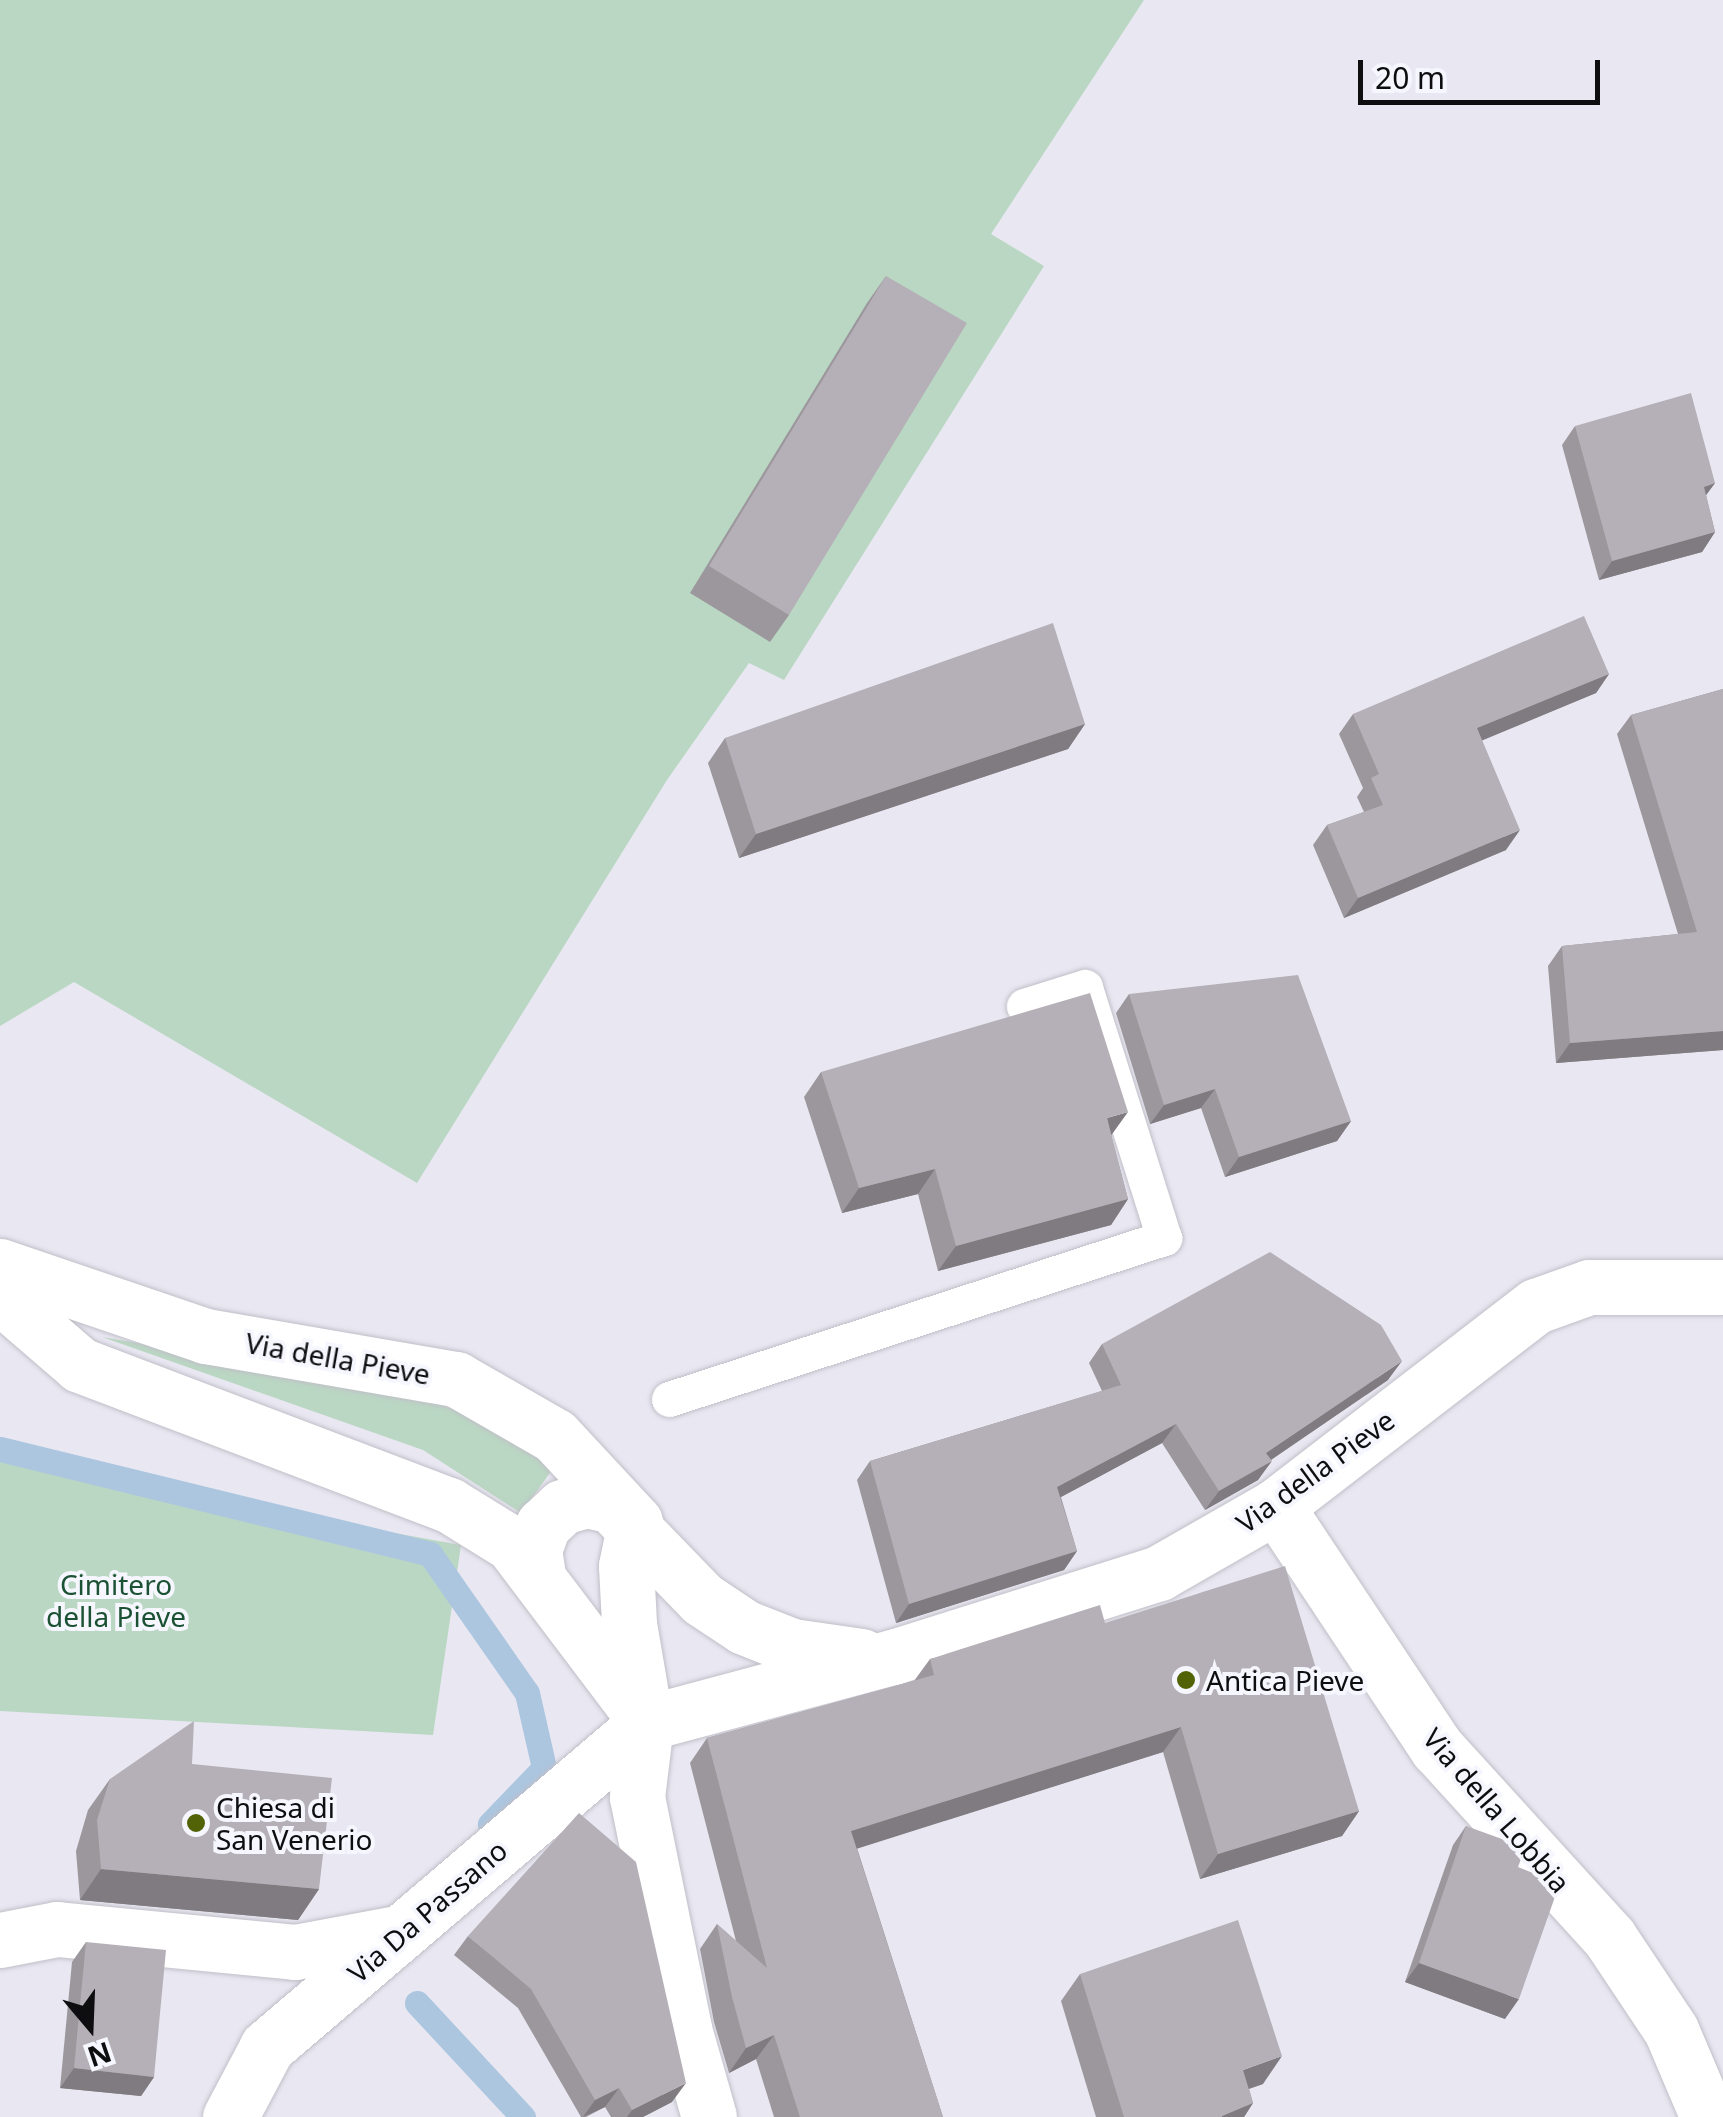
<!DOCTYPE html>
<style>
body{margin:0}
#map{position:relative;width:1723px;height:2117px;overflow:hidden;background:#e9e8f2;font-family:"Noto Sans",sans-serif}
div>[style]{position:absolute}
.green>*{inset:0;background:#bad7c3}
.stream>*{height:25px;margin:-12.5px;padding:0 12.5px;transform-origin:12.5px;border-radius:12.5px;background:#acc6e0}
.roads{filter:drop-shadow(0 0 2px #c0bfc8) drop-shadow(0 0 2px #c0bfc8)}
.lane>*{height:35px;margin:-17.5px;padding:0 17.5px;transform-origin:17.5px;border-radius:17.5px;background:#fff}
.street>*{height:55px;margin:-27.5px;padding:0 27.5px;transform-origin:27.5px;border-radius:27.5px;background:#fff}
.wall>*{inset:0;background:#9c979d}
.shaded-wall>*{inset:0;background:#7f7b80}
.building>*{inset:0;background:#b5b0b7}
.dots>*{width:28px;height:28px;translate:-50% -50%;box-sizing:border-box;border:5px solid #f6f6fe;border-radius:50%}
span{translate:-50% -50%;white-space:nowrap;text-align:center;line-height:1.15;-webkit-text-stroke:8px #f6f6fe;paint-order:stroke}
.street-label{font-size:28px;color:#0e0e11}
.park-label{font-size:28px;color:#1c5234}
.poi-label{font-size:28px;color:#0e0e11}
.left{translate:0 -50%;text-align:left}
.north{position:absolute;left:40px;top:1977px;width:100px;height:100px;-webkit-text-stroke:8px #f6f6fe;paint-order:stroke;rotate:161deg;font-size:28px;font-weight:700;line-height:40px;text-align:center;color:#0e0e11}
.north::after{content:'';display:block;margin:auto;width:35px;height:45px;background:#0e0e11;clip-path:polygon(50% 0,100% 100%,50% 72%,0 100%)}
.scale{position:absolute;left:1358px;top:60px;width:242px;height:45px;box-sizing:border-box;border:5px solid #0e0e11;border-top:0;padding-left:12px;font-size:30px;line-height:35px;white-space:nowrap;color:#0e0e11;-webkit-text-stroke:8px #f6f6fe;paint-order:stroke}
</style>
<div id="map">
<div class="green">
<div style="clip-path:polygon(0 0,1144px 0,991px 234px,1044px 266px,784px 680px,749px 663px,667px 780px,417px 1183px,74px 982px,0 1026px)"></div>
<div style="clip-path:polygon(102px 1337px,380px 1384px,508px 1428px,552px 1470px,521px 1513px,423px 1450px)"></div>
<div style="clip-path:polygon(0 1438px,55px 1472px,461px 1545px,433px 1735px,0 1711px)"></div>
</div>
<div class="stream">
<div style="left:0;top:1449px;width:443px;rotate:13.7deg"></div>
<div style="left:430px;top:1554px;width:169px;rotate:55.1deg"></div>
<div style="left:527px;top:1693px;width:77px;rotate:77.2deg"></div>
<div style="left:544px;top:1768px;width:78px;rotate:134deg"></div>
<div style="left:417px;top:2003px;width:156px;rotate:47.1deg"></div>
</div>
<div class="roads">
<div class="lane">
<div style="left:669px;top:1399px;width:521px;rotate:-18.02deg"></div>
<div style="left:1164px;top:1238px;width:263px;rotate:-107.5deg"></div>
<div style="left:1085px;top:987px;width:64px;rotate:162.7deg"></div>
</div>
<div class="street">
<div style="left:0;top:1266px;width:218px;rotate:18.8deg"></div>
<div style="left:206px;top:1336px;width:254px;rotate:9.8deg"></div>
<div style="left:456px;top:1379px;width:114px;rotate:29.9deg"></div>
<div style="left:555px;top:1436px;width:117px;rotate:47.1deg"></div>
<div style="left:635px;top:1522px;width:45px;rotate:101.6deg"></div>
<div style="left:626px;top:1566px;width:58px;rotate:87deg"></div>
<div style="left:629px;top:1624px;width:100px;rotate:80.3deg"></div>
<div style="left:646px;top:1723px;width:75px;rotate:96.9deg"></div>
<div style="left:637px;top:1797px;width:237px;rotate:78.5deg"></div>
<div style="left:684px;top:2029px;width:91px;rotate:74.1deg"></div>
<div style="left:0;top:1296px;width:106px;rotate:40.8deg"></div>
<div style="left:80px;top:1365px;width:395px;rotate:20.8deg"></div>
<div style="left:449px;top:1505px;width:74px;rotate:31.8deg"></div>
<div style="left:512px;top:1544px;width:211px;rotate:52.9deg"></div>
<div style="left:1276px;top:1506px;width:291px;rotate:56.4deg"></div>
<div style="left:1437px;top:1748px;width:256px;rotate:47.7deg"></div>
<div style="left:1609px;top:1937px;width:112px;rotate:56.3deg"></div>
<div style="left:1671px;top:2030px;width:95px;rotate:67deg"></div>
<div style="left:538px;top:1575px;width:25px;rotate:-99deg"></div>
<div style="left:534px;top:1550px;width:27px;rotate:-70deg"></div>
<div style="left:543px;top:1525px;width:26px;rotate:-43deg"></div>
<div style="left:562px;top:1507px;width:26px;rotate:-16deg"></div>
<div style="left:587px;top:1500px;width:26px;rotate:13deg"></div>
<div style="left:612px;top:1506px;width:129px;rotate:45.9deg"></div>
<div style="left:702px;top:1599px;width:50px;rotate:33.7deg"></div>
<div style="left:744px;top:1627px;width:52px;rotate:21.6deg"></div>
<div style="left:792px;top:1646px;width:70px;rotate:8.2deg"></div>
<div style="left:0;top:1940px;width:58px;rotate:-10.9deg"></div>
<div style="left:57px;top:1929px;width:239px;rotate:5.5deg"></div>
<div style="left:295px;top:1952px;width:105px;rotate:-10.5deg"></div>
<div style="left:230px;top:2117px;width:79px;rotate:-62.1deg"></div>
<div style="left:267px;top:2047px;width:499px;rotate:-40.5deg"></div>
<div style="left:646px;top:1723px;width:256px;rotate:-15deg"></div>
<div style="left:893px;top:1657px;width:279px;rotate:-17.5deg"></div>
<div style="left:1159px;top:1573px;width:135px;rotate:-29.8deg"></div>
<div style="left:1276px;top:1506px;width:328px;rotate:-37.6deg"></div>
<div style="left:1536px;top:1306px;width:56px;rotate:-19.7deg"></div>
<div style="left:1589px;top:1287px;width:134px"></div>
</div>
</div>
<div class="wall">
<div style="clip-path:polygon(886px 276px,789px 615px,770px 642px,690px 593px,867px 303px)"></div>
<div style="clip-path:polygon(1575px 426px,1715px 483px,1706px 495px,1715px 532px,1702px 552px,1599px 580px,1562px 445px)"></div>
<div style="clip-path:polygon(1609px 674px,1596px 693px,1482px 740px,1506px 850px,1344px 918px,1313px 845px,1327px 825px,1364px 812px,1357px 797px,1363px 788px,1339px 734px,1353px 714px)"></div>
<div style="clip-path:polygon(1723px 689px,1723px 1050px,1556px 1063px,1548px 966px,1562px 946px,1678px 934px,1617px 734px,1631px 715px)"></div>
<div style="clip-path:polygon(1085px 724px,1068px 749px,739px 858px,708px 763px,725px 738px)"></div>
<div style="clip-path:polygon(1129px 994px,1351px 1121px,1337px 1141px,1225px 1177px,1201px 1108px,1150px 1124px,1116px 1013px)"></div>
<div style="clip-path:polygon(821px 1072px,1111px 1135px,1128px 1199px,1111px 1225px,938px 1271px,918px 1194px,842px 1213px,804px 1097px)"></div>
<div style="clip-path:polygon(1102px 1344px,1388px 1380px,1271px 1460px,1258px 1480px,1205px 1510px,1162px 1443px,1061px 1497px,1077px 1551px,1064px 1570px,896px 1623px,857px 1480px,870px 1461px,1102px 1391px,1089px 1363px)"></div>
<div style="clip-path:polygon(1105px 1623px,1359px 1811px,1342px 1836px,1200px 1879px,1163px 1752px,857px 1848px,943px 2117px,774px 2117px,756px 2059px,729px 2073px,714px 2022px,700px 1949px,717px 1924px,736px 1941px,690px 1763px,707px 1738px,914px 1681px,930px 1659px)"></div>
<div style="clip-path:polygon(192px 1764px,319px 1889px,298px 1920px,80px 1900px,76px 1851px,88px 1810px,110px 1779px)"></div>
<div style="clip-path:polygon(1466px 1826px,1518px 1867px,1505px 2019px,1405px 1982px,1453px 1845px)"></div>
<div style="clip-path:polygon(468px 1936px,672px 2102px,643px 2117px,611px 2117px,605px 2107px,586px 2117px,581px 2117px,518px 2008px,454px 1955px)"></div>
<div style="clip-path:polygon(86px 1942px,154px 2077px,141px 2096px,60px 2088px,72px 1962px)"></div>
<div style="clip-path:polygon(1080px 1974px,1263px 2084px,1249px 2089px,1253px 2103px,1244px 2117px,1096px 2117px,1061px 2001px)"></div>
</div>
<div class="shaded-wall">
<div style="clip-path:polygon(1715px 483px,1701px 502px,1704px 487px)"></div>
<div style="clip-path:polygon(1715px 532px,1702px 552px,1599px 580px,1612px 561px)"></div>
<div style="clip-path:polygon(1609px 674px,1596px 693px,1464px 748px,1477px 728px)"></div>
<div style="clip-path:polygon(1085px 724px,1068px 749px,739px 858px,756px 834px)"></div>
<div style="clip-path:polygon(1520px 830px,1506px 850px,1344px 918px,1358px 898px)"></div>
<div style="clip-path:polygon(1723px 1031px,1723px 1050px,1556px 1063px,1570px 1043px)"></div>
<div style="clip-path:polygon(1215px 1089px,1201px 1108px,1150px 1124px,1164px 1105px)"></div>
<div style="clip-path:polygon(1128px 1112px,1110px 1137px,1107px 1118px)"></div>
<div style="clip-path:polygon(1351px 1121px,1337px 1141px,1225px 1177px,1239px 1157px)"></div>
<div style="clip-path:polygon(935px 1169px,918px 1194px,842px 1213px,859px 1188px)"></div>
<div style="clip-path:polygon(1128px 1199px,1111px 1225px,938px 1271px,956px 1246px)"></div>
<div style="clip-path:polygon(1402px 1361px,1388px 1380px,1256px 1470px,1272px 1461px,1258px 1480px,1205px 1510px,1219px 1491px,1266px 1453px)"></div>
<div style="clip-path:polygon(1176px 1424px,1162px 1443px,1044px 1506px,1057px 1487px)"></div>
<div style="clip-path:polygon(1077px 1551px,1064px 1570px,896px 1623px,909px 1604px)"></div>
<div style="clip-path:polygon(1181px 1727px,1163px 1752px,834px 1856px,851px 1831px)"></div>
<div style="clip-path:polygon(1359px 1811px,1342px 1836px,1200px 1879px,1218px 1854px)"></div>
<div style="clip-path:polygon(101px 1869px,319px 1889px,298px 1920px,80px 1900px)"></div>
<div style="clip-path:polygon(1419px 1963px,1519px 1999px,1505px 2019px,1405px 1982px)"></div>
<div style="clip-path:polygon(774px 2035px,756px 2059px,729px 2073px,746px 2048px)"></div>
<div style="clip-path:polygon(1282px 2056px,1263px 2084px,1224px 2097px,1243px 2070px)"></div>
<div style="clip-path:polygon(74px 2068px,154px 2077px,141px 2096px,60px 2088px)"></div>
<div style="clip-path:polygon(686px 2083px,672px 2102px,643px 2117px,627px 2117px,632px 2110px)"></div>
<div style="clip-path:polygon(619px 2088px,605px 2107px,583px 2117px,595px 2100px)"></div>
<div style="clip-path:polygon(1253px 2103px,1244px 2117px,1221px 2117px,1222px 2116px)"></div>
</div>
<div class="building">
<div style="clip-path:polygon(886px 276px,967px 323px,789px 615px,709px 566px)"></div>
<div style="clip-path:polygon(1691px 393px,1715px 483px,1704px 487px,1715px 532px,1612px 561px,1575px 426px)"></div>
<div style="clip-path:polygon(1584px 616px,1609px 674px,1477px 728px,1520px 830px,1358px 898px,1327px 825px,1383px 805px,1371px 778px,1379px 774px,1353px 714px)"></div>
<div style="clip-path:polygon(1053px 623px,1085px 724px,756px 834px,725px 738px)"></div>
<div style="clip-path:polygon(1723px 689px,1723px 1031px,1570px 1043px,1562px 946px,1697px 932px,1631px 715px)"></div>
<div style="clip-path:polygon(1298px 975px,1351px 1121px,1239px 1157px,1215px 1089px,1164px 1105px,1129px 994px)"></div>
<div style="clip-path:polygon(1090px 993px,1128px 1112px,1107px 1118px,1128px 1199px,956px 1246px,935px 1169px,859px 1188px,821px 1072px)"></div>
<div style="clip-path:polygon(1270px 1252px,1381px 1325px,1402px 1361px,1266px 1453px,1272px 1461px,1219px 1491px,1176px 1424px,1057px 1487px,1077px 1551px,909px 1604px,870px 1461px,1121px 1385px,1102px 1344px)"></div>
<div style="clip-path:polygon(1285px 1566px,1359px 1811px,1218px 1854px,1181px 1727px,851px 1831px,943px 2117px,800px 2117px,774px 2035px,746px 2048px,732px 1997px,717px 1924px,767px 1968px,707px 1738px,934px 1675px,930px 1659px,1100px 1605px,1105px 1623px)"></div>
<div style="clip-path:polygon(194px 1721px,192px 1764px,332px 1778px,319px 1889px,101px 1869px,97px 1820px,110px 1779px)"></div>
<div style="clip-path:polygon(579px 1813px,636px 1862px,686px 2083px,632px 2110px,619px 2088px,595px 2100px,531px 1989px,468px 1936px)"></div>
<div style="clip-path:polygon(1466px 1826px,1513px 1843px,1523px 1854px,1518px 1867px,1543px 1877px,1557px 1891px,1519px 1999px,1419px 1963px)"></div>
<div style="clip-path:polygon(1238px 1920px,1282px 2056px,1243px 2070px,1253px 2103px,1222px 2116px,1222px 2117px,1124px 2117px,1080px 1974px)"></div>
<div style="clip-path:polygon(86px 1942px,166px 1950px,154px 2077px,74px 2068px)"></div>
</div>
<div class="dots">
<div style="left:1186px;top:1680px;background:#526207"></div>
<div style="left:196px;top:1823px;background:#526207"></div>
</div>
<div class="street-label">
<span style="left:338px;top:1358px;rotate:10deg">Via della Pieve</span>
<span style="left:1315px;top:1471px;rotate:-36deg">Via della Pieve</span>
<span style="left:1497px;top:1810px;rotate:49deg">Via della Lobbia</span>
<span style="left:427px;top:1911px;rotate:-41deg">Via Da Passano</span>
</div>
<div class="park-label">
<span style="left:116px;top:1600px">Cimitero<br>della Pieve</span>
</div>
<div class="poi-label">
<span class="left" style="left:1206px;top:1680px">Antica Pieve</span>
<span class="left" style="left:216px;top:1823px">Chiesa di<br>San Venerio</span>
</div>
<div class="north">N</div>
<div class="scale">20 m</div>
</div>
